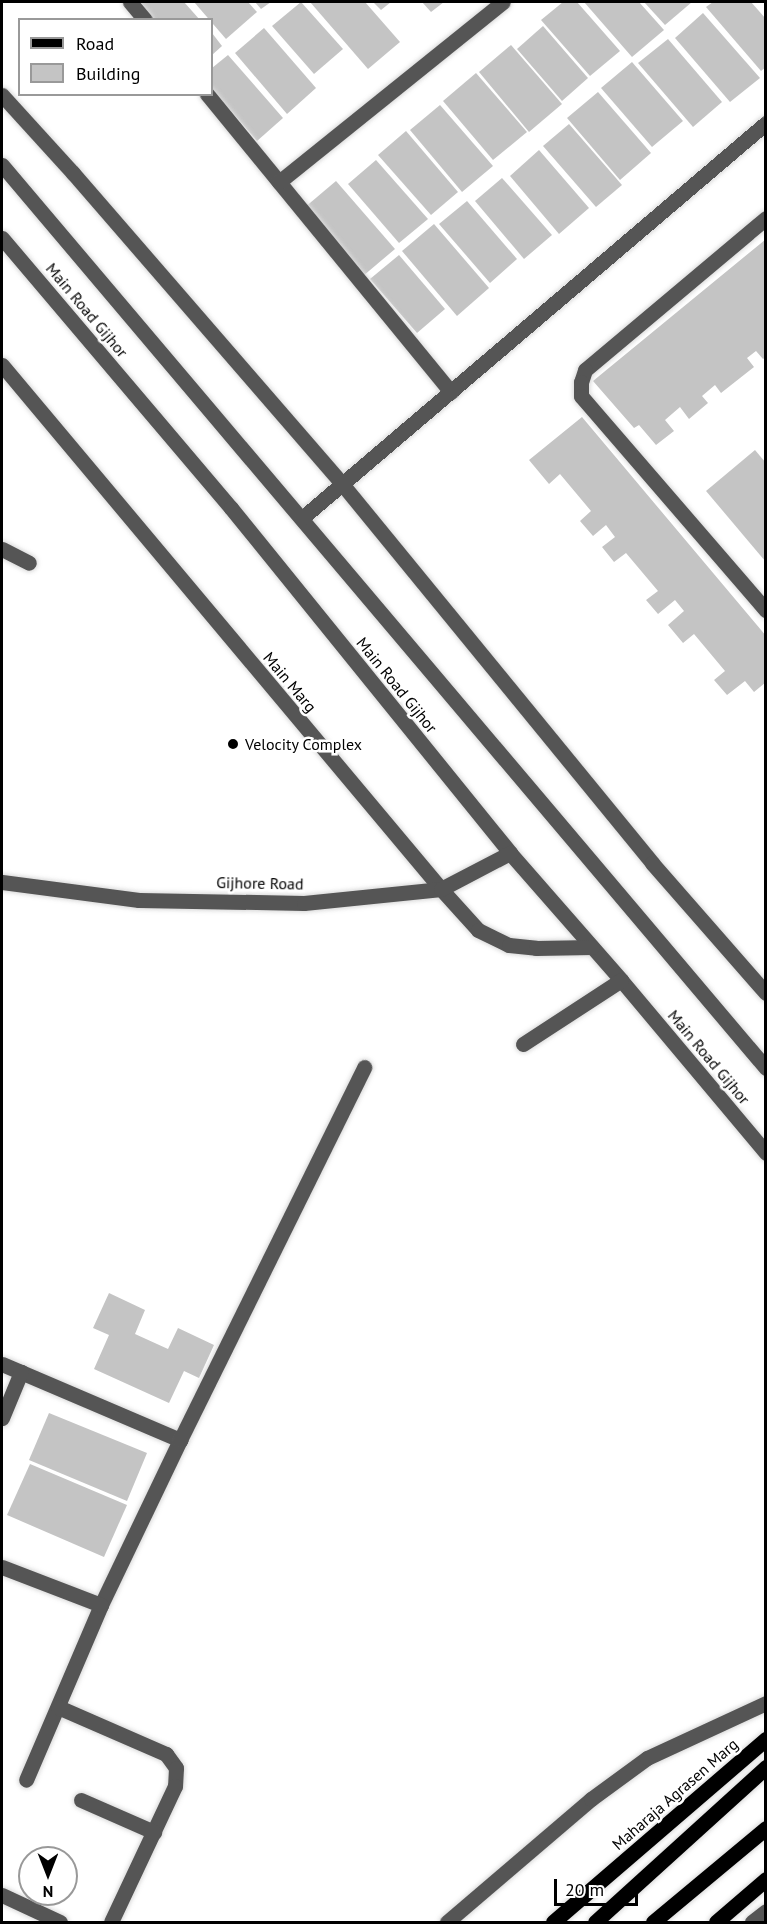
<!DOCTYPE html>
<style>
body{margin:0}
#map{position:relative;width:767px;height:1924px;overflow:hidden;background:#fff;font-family:"PT Sans",sans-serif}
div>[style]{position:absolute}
.building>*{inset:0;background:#c4c4c4}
.roads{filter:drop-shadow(0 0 2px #dbdbdb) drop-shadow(0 0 2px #dbdbdb)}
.minor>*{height:15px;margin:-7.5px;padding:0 7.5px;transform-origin:7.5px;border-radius:7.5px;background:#555}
.major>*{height:15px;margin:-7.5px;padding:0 7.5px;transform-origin:7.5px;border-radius:7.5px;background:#000}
.dots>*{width:16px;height:16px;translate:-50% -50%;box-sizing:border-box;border:3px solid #fff;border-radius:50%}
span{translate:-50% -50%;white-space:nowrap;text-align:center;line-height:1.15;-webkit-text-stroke:5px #fff;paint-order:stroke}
.street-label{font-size:16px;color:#000}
.poi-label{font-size:16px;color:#000}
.left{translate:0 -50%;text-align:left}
.frame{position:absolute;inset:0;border:3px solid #000;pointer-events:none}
.legend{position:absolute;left:18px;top:18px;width:195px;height:78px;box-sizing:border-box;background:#fff;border:2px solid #999;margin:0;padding:8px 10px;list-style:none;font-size:18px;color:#000}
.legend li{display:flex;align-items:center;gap:12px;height:30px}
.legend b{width:30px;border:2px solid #999}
.north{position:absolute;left:18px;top:1846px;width:60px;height:60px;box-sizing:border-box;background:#fff;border:2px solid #999;border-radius:50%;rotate:180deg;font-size:16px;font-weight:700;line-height:24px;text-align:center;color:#000}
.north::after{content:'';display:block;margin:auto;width:21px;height:27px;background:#000;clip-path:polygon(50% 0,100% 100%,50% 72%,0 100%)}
.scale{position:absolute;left:554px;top:1879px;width:84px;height:27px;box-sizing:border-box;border:3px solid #000;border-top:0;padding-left:8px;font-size:18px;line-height:21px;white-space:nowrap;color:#000;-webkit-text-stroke:4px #fff;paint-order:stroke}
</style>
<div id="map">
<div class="building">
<div style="clip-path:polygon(143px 2px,184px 2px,200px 20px,151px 20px,139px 5px)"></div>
<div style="clip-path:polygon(194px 2px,248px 2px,257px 12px,226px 39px)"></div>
<div style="clip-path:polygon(255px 2px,271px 2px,261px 9px)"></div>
<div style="clip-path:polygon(301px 2px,343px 49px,314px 74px,272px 26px)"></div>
<div style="clip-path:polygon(310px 2px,365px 2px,400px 42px,368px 69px)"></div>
<div style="clip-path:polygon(373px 2px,391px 2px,381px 10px)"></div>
<div style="clip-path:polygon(422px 2px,444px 2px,431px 12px)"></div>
<div style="clip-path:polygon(563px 2px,577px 2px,620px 51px,590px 76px,541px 20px)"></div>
<div style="clip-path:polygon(584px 2px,639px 2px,664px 30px,632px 57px)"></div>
<div style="clip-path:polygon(644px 2px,692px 2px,665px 25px)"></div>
<div style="clip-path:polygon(713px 2px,751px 2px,766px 19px,766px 67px,761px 71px,706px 7px)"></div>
<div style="clip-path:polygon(703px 13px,760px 78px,730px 102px,675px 38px)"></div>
<div style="clip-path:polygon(543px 26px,588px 78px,562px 101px,517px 49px)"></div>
<div style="clip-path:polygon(264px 28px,316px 88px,287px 114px,235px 53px)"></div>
<div style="clip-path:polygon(212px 33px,222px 46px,212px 55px)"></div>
<div style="clip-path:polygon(668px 39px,722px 102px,693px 127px,638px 63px)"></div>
<div style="clip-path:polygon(511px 45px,562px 104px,529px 132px,479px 72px)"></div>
<div style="clip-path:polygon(228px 55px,283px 118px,257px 141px,212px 89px,212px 68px)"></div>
<div style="clip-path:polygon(632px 62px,683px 121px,652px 147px,601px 88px)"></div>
<div style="clip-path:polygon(476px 73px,527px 132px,493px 160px,443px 101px)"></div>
<div style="clip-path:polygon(598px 92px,651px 153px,620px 180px,567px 118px)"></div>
<div style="clip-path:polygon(440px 105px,493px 166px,462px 192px,410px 130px)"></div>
<div style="clip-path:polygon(569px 124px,622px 185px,596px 207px,543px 146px)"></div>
<div style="clip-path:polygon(406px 131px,458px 192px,431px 215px,378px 155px)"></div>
<div style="clip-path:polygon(539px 150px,589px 208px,559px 234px,510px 176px)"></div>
<div style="clip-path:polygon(376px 160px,428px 219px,399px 243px,348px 184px)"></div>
<div style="clip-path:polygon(502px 178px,552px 235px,524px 259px,475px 201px)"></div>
<div style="clip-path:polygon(336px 181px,395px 249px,363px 276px,304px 208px)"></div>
<div style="clip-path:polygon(467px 201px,517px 259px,490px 283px,439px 224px)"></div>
<div style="clip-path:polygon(434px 224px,489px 288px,457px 316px,402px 251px)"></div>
<div style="clip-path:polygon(766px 239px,766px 357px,763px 359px,756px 351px,747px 358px,754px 367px,721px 393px,715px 385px,702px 396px,708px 403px,689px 419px,680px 407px,665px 420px,674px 431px,656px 445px,639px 425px,634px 428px,593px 381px)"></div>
<div style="clip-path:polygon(399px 255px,445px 309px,417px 333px,370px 279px)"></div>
<div style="clip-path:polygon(582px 417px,766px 636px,766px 682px,754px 692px,745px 681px,727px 695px,714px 680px,725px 671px,694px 634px,683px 643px,668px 625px,684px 611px,675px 600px,658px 614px,646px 600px,658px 591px,626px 553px,614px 562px,602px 547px,615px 537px,606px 525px,593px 536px,580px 521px,591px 511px,560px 474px,549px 484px,529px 460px)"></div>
<div style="clip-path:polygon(755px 450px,766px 463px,766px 562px,706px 491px)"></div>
<div style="clip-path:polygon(109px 1293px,145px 1310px,135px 1334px,168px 1349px,178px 1328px,214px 1345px,199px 1378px,184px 1371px,169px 1403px,94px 1369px,109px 1335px,93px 1328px)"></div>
<div style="clip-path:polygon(49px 1413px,147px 1453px,127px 1501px,29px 1460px)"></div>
<div style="clip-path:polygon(30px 1464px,127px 1505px,104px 1557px,7px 1515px)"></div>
</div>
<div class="roads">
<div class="minor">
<div style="left:130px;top:2px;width:23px;rotate:50deg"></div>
<div style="left:207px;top:94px;width:385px;rotate:50.7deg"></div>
<div style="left:2px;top:95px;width:105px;rotate:47.7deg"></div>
<div style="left:73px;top:173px;width:413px;rotate:49.1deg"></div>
<div style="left:343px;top:485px;width:488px;rotate:50.7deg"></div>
<div style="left:652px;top:863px;width:173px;rotate:48.8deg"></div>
<div style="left:2px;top:165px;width:1183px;rotate:49.77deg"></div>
<div style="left:279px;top:182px;width:287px;rotate:-38.8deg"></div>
<div style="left:766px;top:218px;width:236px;rotate:140deg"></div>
<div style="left:585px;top:370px;width:13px;rotate:108deg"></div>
<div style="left:581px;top:382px;width:14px;rotate:90deg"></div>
<div style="left:581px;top:396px;width:283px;rotate:49.2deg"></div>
<div style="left:2px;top:238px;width:354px;rotate:49.7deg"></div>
<div style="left:231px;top:508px;width:444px;rotate:51deg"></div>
<div style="left:510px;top:853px;width:169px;rotate:48.8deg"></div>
<div style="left:621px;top:980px;width:226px;rotate:50deg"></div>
<div style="left:2px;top:365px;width:684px;rotate:50.04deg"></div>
<div style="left:441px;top:889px;width:55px;rotate:47.9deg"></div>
<div style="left:478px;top:930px;width:34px;rotate:26deg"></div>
<div style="left:509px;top:945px;width:27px;rotate:6deg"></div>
<div style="left:536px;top:948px;width:56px;rotate:-1deg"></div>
<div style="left:302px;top:518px;width:609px;rotate:-40.41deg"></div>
<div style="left:2px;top:549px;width:30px;rotate:27deg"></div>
<div style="left:2px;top:882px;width:138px;rotate:7.5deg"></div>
<div style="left:139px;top:900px;width:165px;rotate:1deg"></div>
<div style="left:304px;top:903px;width:138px;rotate:-5.8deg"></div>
<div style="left:441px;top:889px;width:78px;rotate:-27.6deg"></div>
<div style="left:523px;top:1044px;width:117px;rotate:-33.1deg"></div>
<div style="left:2px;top:1364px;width:194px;rotate:23.1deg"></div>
<div style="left:180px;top:1440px;width:183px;rotate:115.6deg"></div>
<div style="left:101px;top:1605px;width:190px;rotate:113.2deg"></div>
<div style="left:2px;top:1418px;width:50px;rotate:-67.6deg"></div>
<div style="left:180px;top:1440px;width:416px;rotate:-63.7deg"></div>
<div style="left:2px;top:1567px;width:106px;rotate:21deg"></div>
<div style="left:58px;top:1707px;width:118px;rotate:23.5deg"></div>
<div style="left:166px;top:1754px;width:17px;rotate:54deg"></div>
<div style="left:176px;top:1768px;width:18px;rotate:93deg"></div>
<div style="left:175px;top:1786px;width:150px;rotate:115.2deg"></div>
<div style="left:81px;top:1800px;width:80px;rotate:23.7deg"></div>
<div style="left:2px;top:1895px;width:64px;rotate:25deg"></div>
<div style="left:447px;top:1922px;width:189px;rotate:-40.5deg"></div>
<div style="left:591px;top:1799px;width:69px;rotate:-36.2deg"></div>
<div style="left:647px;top:1758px;width:131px;rotate:-24.8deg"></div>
<div style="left:752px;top:1922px;width:18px;rotate:-38deg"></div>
</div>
<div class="major">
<div style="left:553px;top:1922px;width:281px;rotate:-40.7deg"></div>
<div style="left:595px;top:1922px;width:231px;rotate:-42.2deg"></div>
<div style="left:653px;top:1922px;width:147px;rotate:-39.8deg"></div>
<div style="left:716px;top:1922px;width:66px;rotate:-40.7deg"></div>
</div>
</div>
<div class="dots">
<div style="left:233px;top:744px;background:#000"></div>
</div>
<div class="street-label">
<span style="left:87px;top:310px;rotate:50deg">Main Road Gijhor</span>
<span style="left:290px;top:682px;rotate:50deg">Main Marg</span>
<span style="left:397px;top:685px;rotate:51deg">Main Road Gijhor</span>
<span style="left:260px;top:883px;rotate:1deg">Gijhore Road</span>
<span style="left:709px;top:1057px;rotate:50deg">Main Road Gijhor</span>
<span style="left:675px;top:1794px;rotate:-41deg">Maharaja Agrasen Marg</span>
</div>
<div class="poi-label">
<span class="left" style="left:245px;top:744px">Velocity Complex</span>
</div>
<div class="frame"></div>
<ul class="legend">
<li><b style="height:8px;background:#000"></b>Road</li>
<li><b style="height:16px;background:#c4c4c4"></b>Building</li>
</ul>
<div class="north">N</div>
<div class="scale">20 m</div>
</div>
